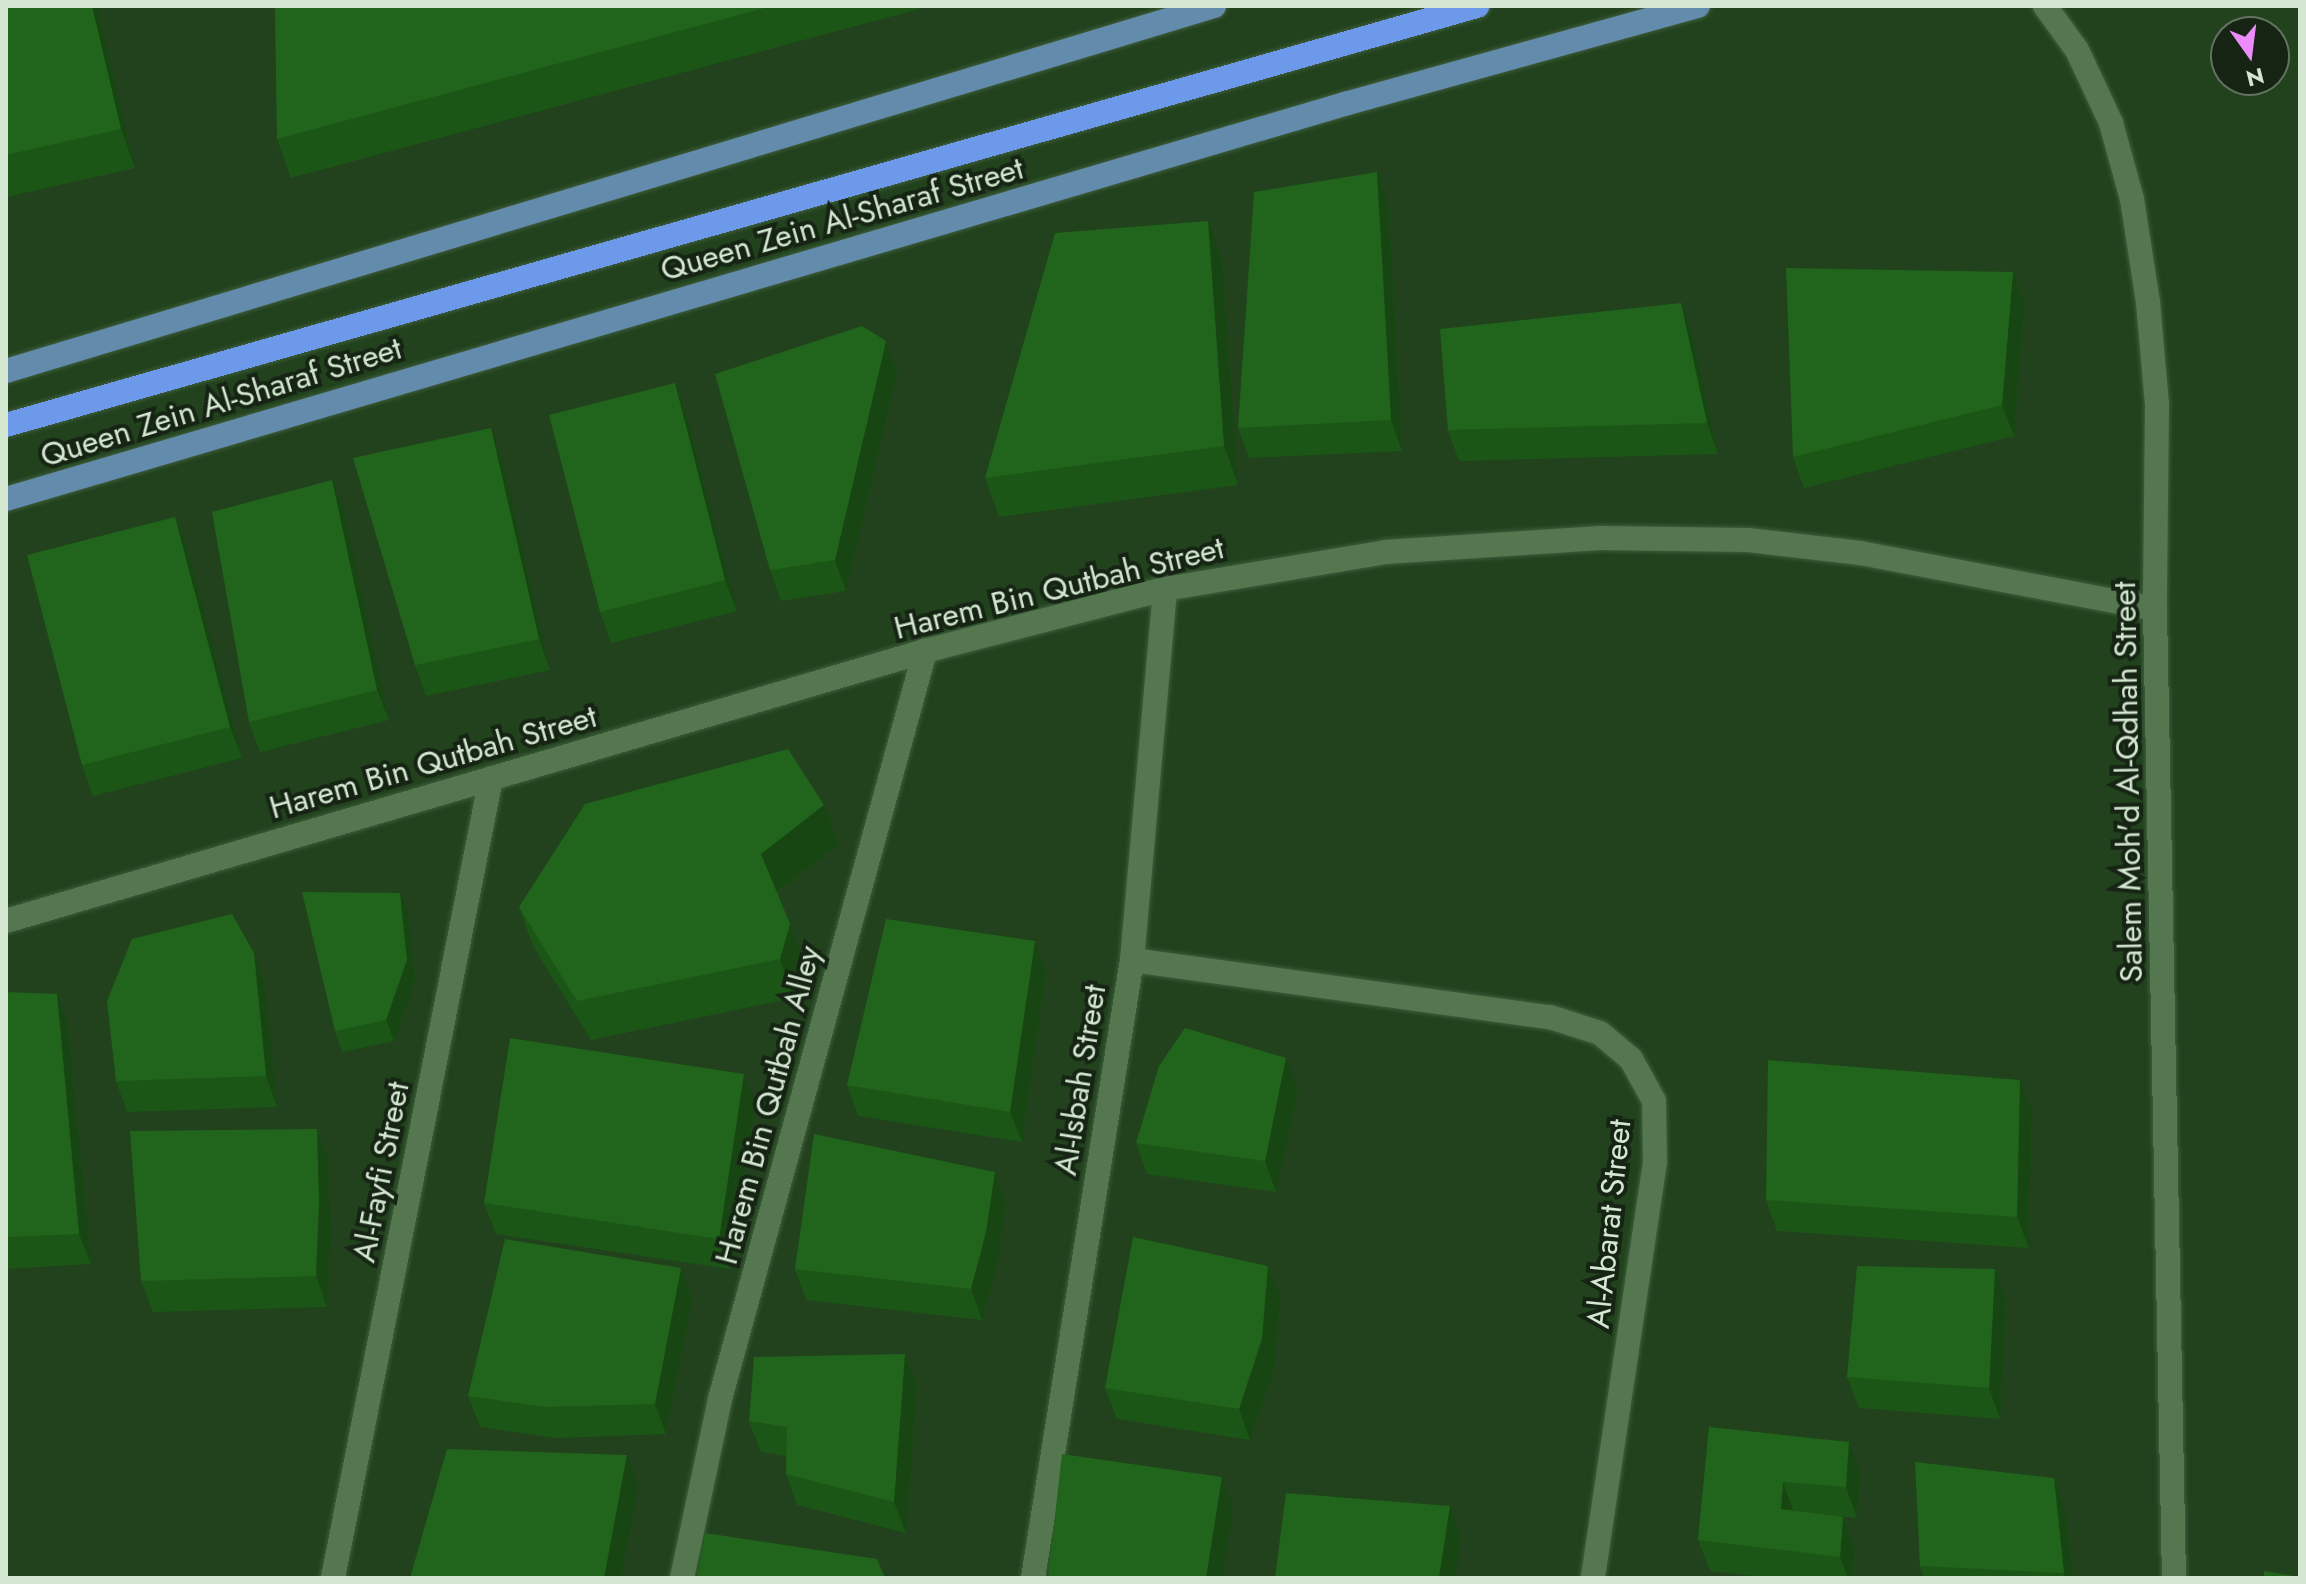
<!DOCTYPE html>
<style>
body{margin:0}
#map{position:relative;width:2306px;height:1584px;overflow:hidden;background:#21421d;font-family:Jost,sans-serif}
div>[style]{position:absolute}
.roads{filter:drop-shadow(0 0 2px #3f5d3d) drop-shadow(0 0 2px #3f5d3d)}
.minor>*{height:24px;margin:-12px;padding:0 12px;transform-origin:12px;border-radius:12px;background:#547750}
.major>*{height:24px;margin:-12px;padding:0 12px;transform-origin:12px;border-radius:12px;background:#638bac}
.highway>*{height:24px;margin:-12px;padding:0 12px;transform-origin:12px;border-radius:12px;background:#6d99ea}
.wall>*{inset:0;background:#1c5617}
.shaded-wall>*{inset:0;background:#174613}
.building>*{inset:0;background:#21641b}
span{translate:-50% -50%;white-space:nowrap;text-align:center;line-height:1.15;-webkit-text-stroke:8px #162414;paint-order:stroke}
.street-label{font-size:32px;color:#d3e7d1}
.frame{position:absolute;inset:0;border:8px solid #d3e7d1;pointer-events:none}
.north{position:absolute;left:2210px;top:16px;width:80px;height:80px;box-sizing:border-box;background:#162414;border:2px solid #627260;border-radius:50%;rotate:166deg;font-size:22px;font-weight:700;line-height:32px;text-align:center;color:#d3e7d1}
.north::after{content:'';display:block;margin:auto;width:28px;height:36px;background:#ec8cfb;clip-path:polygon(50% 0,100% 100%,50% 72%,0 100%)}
</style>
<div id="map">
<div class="roads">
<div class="minor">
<div style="left:2045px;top:6px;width:54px;rotate:54deg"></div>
<div style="left:2077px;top:50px;width:81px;rotate:65deg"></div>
<div style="left:2111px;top:123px;width:79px;rotate:74.6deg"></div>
<div style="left:2132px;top:199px;width:104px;rotate:81.2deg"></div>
<div style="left:2148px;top:302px;width:102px;rotate:85deg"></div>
<div style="left:2157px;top:404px;width:205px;rotate:90.6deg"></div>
<div style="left:2155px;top:609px;width:969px;rotate:88.88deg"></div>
<div style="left:6px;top:921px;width:958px;rotate:-16.37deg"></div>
<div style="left:925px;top:651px;width:248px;rotate:-14.5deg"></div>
<div style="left:1165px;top:589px;width:223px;rotate:-9.5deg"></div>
<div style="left:1385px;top:552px;width:216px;rotate:-3.7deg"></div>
<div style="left:1601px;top:538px;width:147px;rotate:0.8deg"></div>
<div style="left:1748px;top:540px;width:113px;rotate:6.6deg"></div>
<div style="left:1860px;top:553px;width:300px;rotate:10.7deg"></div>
<div style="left:1132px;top:960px;width:422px;rotate:7.8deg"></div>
<div style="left:1550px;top:1017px;width:52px;rotate:17.7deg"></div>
<div style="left:1600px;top:1033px;width:40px;rotate:40deg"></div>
<div style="left:1631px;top:1059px;width:48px;rotate:61.3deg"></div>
<div style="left:1654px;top:1101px;width:61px;rotate:89.1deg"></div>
<div style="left:1655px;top:1162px;width:421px;rotate:98.5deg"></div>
<div style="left:333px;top:1578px;width:815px;rotate:-78.83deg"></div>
<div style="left:682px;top:1578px;width:183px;rotate:-78deg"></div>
<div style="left:720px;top:1399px;width:776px;rotate:-74.67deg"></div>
<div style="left:1033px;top:1578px;width:626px;rotate:-80.9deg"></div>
<div style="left:1132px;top:960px;width:372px;rotate:-84.9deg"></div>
</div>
<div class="major">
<div style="left:6px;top:371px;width:1262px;rotate:-16.81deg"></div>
<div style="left:6px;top:499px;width:1399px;rotate:-16.44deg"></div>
<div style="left:1348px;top:103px;width:363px;rotate:-15.5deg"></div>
</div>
<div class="highway">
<div style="left:6px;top:425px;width:1530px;rotate:-15.9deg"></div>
</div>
</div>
<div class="wall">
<div style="clip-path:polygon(6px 6px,97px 6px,135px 168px,6px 197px)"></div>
<div style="clip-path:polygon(275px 6px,918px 6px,919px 9px,291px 178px,277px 139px)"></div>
<div style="clip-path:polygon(1388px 203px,1402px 451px,1249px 458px,1238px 428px)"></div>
<div style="clip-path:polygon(1208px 221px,1222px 260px,1238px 485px,999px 517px,985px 478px)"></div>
<div style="clip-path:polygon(2013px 272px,2024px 303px,2014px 436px,1804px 488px,1793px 457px)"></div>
<div style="clip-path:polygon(1681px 303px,1692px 334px,1718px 454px,1459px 461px,1448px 430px)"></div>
<div style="clip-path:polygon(886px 341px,897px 372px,846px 591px,781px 601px,770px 570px)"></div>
<div style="clip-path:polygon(686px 413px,737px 611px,611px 643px,600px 612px)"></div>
<div style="clip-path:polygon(502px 459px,550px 670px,426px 696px,415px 665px)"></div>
<div style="clip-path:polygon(332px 480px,344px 511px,389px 720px,260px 752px,249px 722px)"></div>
<div style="clip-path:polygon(175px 517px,187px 547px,242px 758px,93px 796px,82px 765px)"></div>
<div style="clip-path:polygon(839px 844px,777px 892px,804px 963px,794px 998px,591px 1040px,533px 946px,519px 907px)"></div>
<div style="clip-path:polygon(408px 914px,415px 981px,394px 1041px,342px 1052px,335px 1031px)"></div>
<div style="clip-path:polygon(1035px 941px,1046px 972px,1022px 1142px,858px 1116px,847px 1085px)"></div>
<div style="clip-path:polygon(254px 953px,265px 984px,277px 1107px,127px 1112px,116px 1081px)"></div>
<div style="clip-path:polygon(6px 992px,68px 1025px,91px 1264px,6px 1269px)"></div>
<div style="clip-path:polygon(1298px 1089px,1276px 1192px,1147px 1174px,1136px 1143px)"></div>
<div style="clip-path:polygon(755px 1104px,730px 1269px,496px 1234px,484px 1203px)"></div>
<div style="clip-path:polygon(2031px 1110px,2029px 1248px,1777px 1231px,1766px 1200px)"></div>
<div style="clip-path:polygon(317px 1129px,328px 1160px,331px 1232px,327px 1307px,153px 1312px,141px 1281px)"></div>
<div style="clip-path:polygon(995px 1172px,1006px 1203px,997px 1263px,982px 1320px,806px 1300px,795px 1269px)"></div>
<div style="clip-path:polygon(681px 1268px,692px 1299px,666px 1434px,556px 1438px,480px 1427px,468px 1396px)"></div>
<div style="clip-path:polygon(1995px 1269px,2006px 1300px,2000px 1419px,1859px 1408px,1847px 1377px)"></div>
<div style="clip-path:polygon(1280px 1297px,1274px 1370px,1250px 1440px,1117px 1419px,1105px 1388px)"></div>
<div style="clip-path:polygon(905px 1354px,917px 1384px,906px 1533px,797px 1505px,786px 1474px,786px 1456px,761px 1452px,749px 1421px)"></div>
<div style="clip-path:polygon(1709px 1427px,1860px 1472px,1857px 1518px,1836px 1516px,1843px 1517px,1855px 1548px,1852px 1578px,1770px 1578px,1710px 1571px,1698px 1540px)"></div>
<div style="clip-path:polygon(2054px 1478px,2065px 1509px,2073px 1578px,1924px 1578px,1920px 1566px)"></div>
</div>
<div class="shaded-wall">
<div style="clip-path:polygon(92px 6px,97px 6px,135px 168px,121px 129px)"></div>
<div style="clip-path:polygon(1377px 172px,1388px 203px,1402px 451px,1391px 420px)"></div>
<div style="clip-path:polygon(1208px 221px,1222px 260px,1238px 485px,1224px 446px)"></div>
<div style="clip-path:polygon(2013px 272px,2024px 303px,2014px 436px,2002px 405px)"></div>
<div style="clip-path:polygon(1681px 303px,1692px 334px,1718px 454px,1707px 423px)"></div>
<div style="clip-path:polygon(886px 341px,897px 372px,846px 591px,835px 560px)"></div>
<div style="clip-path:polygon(675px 383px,686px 413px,737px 611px,725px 580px)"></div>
<div style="clip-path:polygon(491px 428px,502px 459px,550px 670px,539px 639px)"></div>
<div style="clip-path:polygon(332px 480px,344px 511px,389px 720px,377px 690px)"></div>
<div style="clip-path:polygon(175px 517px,187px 547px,242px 758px,230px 727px)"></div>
<div style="clip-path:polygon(824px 805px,839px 844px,775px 893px,761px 854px)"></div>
<div style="clip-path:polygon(400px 893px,408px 914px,415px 981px,394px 1041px,386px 1020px)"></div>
<div style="clip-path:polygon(790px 924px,804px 963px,794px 998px,780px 959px)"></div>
<div style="clip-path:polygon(1035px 941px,1046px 972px,1022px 1142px,1010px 1112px)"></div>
<div style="clip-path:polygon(254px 953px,265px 984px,277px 1107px,266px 1076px)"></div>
<div style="clip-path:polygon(57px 994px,68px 1025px,91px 1264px,79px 1234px)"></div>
<div style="clip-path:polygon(1286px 1058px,1298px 1089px,1276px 1192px,1265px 1161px)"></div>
<div style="clip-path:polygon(744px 1074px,755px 1104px,730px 1269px,719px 1239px)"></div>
<div style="clip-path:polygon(2020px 1080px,2031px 1110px,2029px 1248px,2017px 1217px)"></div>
<div style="clip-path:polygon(317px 1129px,328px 1160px,331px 1232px,327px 1307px,316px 1276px)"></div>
<div style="clip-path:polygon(995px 1172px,1006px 1203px,997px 1263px,982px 1320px,971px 1289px)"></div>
<div style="clip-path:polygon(1268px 1266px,1280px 1297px,1274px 1370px,1250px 1440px,1239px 1409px)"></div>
<div style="clip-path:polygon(681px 1268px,692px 1299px,666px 1434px,655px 1404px)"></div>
<div style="clip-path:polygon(1995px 1269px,2006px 1300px,2000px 1419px,1989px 1388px)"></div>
<div style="clip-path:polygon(905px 1354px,917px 1384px,906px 1533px,894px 1502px)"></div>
<div style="clip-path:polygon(1849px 1442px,1860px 1472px,1857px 1518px,1846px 1487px)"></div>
<div style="clip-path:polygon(627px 1455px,638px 1486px,621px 1578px,604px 1578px)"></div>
<div style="clip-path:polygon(1222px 1477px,1233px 1508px,1222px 1578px,1206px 1578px)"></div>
<div style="clip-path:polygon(2054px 1478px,2065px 1509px,2073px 1578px,2066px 1578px,2064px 1573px)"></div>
<div style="clip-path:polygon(1783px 1482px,1794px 1513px,1781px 1509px)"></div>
<div style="clip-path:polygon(1450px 1506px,1461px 1537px,1455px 1578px,1439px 1578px)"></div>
<div style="clip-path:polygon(1843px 1517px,1855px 1548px,1852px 1578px,1848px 1578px,1840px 1557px)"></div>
</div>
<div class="building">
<div style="clip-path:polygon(6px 6px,92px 6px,121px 129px,6px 155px)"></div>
<div style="clip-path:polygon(275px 6px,772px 6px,277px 139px)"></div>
<div style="clip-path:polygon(1377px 172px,1391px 420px,1238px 428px,1254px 192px)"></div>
<div style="clip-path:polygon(1208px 221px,1224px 446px,985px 478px,1055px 233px)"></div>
<div style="clip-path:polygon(1786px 268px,2013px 272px,2002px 405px,1793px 457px)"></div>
<div style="clip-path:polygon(1681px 303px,1707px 423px,1448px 430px,1440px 329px)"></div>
<div style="clip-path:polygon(862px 326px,886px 341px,835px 560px,770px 570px,715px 374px)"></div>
<div style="clip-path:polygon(675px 383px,725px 580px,600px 612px,549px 415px)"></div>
<div style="clip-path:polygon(491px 428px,539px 639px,415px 665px,353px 458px)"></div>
<div style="clip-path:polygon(332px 480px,377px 690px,249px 722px,212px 512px)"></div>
<div style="clip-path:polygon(175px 517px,230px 727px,82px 765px,27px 555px)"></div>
<div style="clip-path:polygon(788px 749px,824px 805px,761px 854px,790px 924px,780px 959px,577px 1001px,519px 907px,585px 804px)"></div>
<div style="clip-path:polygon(302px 892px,400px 893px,407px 960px,386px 1020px,335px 1031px)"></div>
<div style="clip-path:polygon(232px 914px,254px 953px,266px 1076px,116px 1081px,107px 1001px,132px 939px)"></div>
<div style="clip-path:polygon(886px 919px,1035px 941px,1010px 1112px,847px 1085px)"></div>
<div style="clip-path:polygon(6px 992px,57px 994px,79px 1234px,6px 1237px)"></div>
<div style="clip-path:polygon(1185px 1028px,1286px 1058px,1265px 1161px,1136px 1143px,1159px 1066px)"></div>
<div style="clip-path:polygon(510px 1038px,744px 1074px,719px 1239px,484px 1203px)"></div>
<div style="clip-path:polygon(1768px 1060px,2020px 1080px,2017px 1217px,1766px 1200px)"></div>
<div style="clip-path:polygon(317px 1129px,319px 1201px,316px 1276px,141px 1281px,130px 1131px)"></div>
<div style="clip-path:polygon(814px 1134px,995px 1172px,986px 1232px,971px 1289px,795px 1269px)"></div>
<div style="clip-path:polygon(1133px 1237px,1268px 1266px,1262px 1339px,1239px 1409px,1105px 1388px)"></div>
<div style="clip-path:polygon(505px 1239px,681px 1268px,655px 1404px,545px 1407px,468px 1396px)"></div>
<div style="clip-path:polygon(1857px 1266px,1995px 1269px,1989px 1388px,1847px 1377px)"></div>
<div style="clip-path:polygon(905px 1354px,894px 1502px,786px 1474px,787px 1427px,749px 1421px,754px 1357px)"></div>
<div style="clip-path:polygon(1709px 1427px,1849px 1442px,1846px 1487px,1783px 1482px,1781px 1509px,1843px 1517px,1840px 1557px,1698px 1540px)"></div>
<div style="clip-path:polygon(447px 1449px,627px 1455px,604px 1578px,410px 1578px)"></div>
<div style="clip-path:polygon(1062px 1454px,1222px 1477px,1206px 1578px,1048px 1578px)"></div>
<div style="clip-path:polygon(1915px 1462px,2054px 1478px,2064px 1573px,1920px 1566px)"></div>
<div style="clip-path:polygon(1286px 1493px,1450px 1506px,1439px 1578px,1275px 1578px)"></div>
<div style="clip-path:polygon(705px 1533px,877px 1559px,885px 1578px,697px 1578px)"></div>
<div style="clip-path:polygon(2264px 1571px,2300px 1577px,2300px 1578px,2264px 1578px)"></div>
</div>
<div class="street-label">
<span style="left:842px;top:219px;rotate:-16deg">Queen Zein Al-Sharaf Street</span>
<span style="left:221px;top:402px;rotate:-17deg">Queen Zein Al-Sharaf Street</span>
<span style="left:1059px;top:588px;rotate:-14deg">Harem Bin Qutbah Street</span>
<span style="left:433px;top:762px;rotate:-16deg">Harem Bin Qutbah Street</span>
<span style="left:2128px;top:782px;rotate:-91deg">Salem Moh'd Al-Qdhah Street</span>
<span style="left:1080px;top:1080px;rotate:-81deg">Al-Isbah Street</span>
<span style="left:768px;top:1105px;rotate:-75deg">Harem Bin Qutbah Alley</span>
<span style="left:381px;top:1172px;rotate:-79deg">Al-Fayfi Street</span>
<span style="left:1609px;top:1224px;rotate:-84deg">Al-Abarat Street</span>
</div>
<div class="frame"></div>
<div class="north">N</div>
</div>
